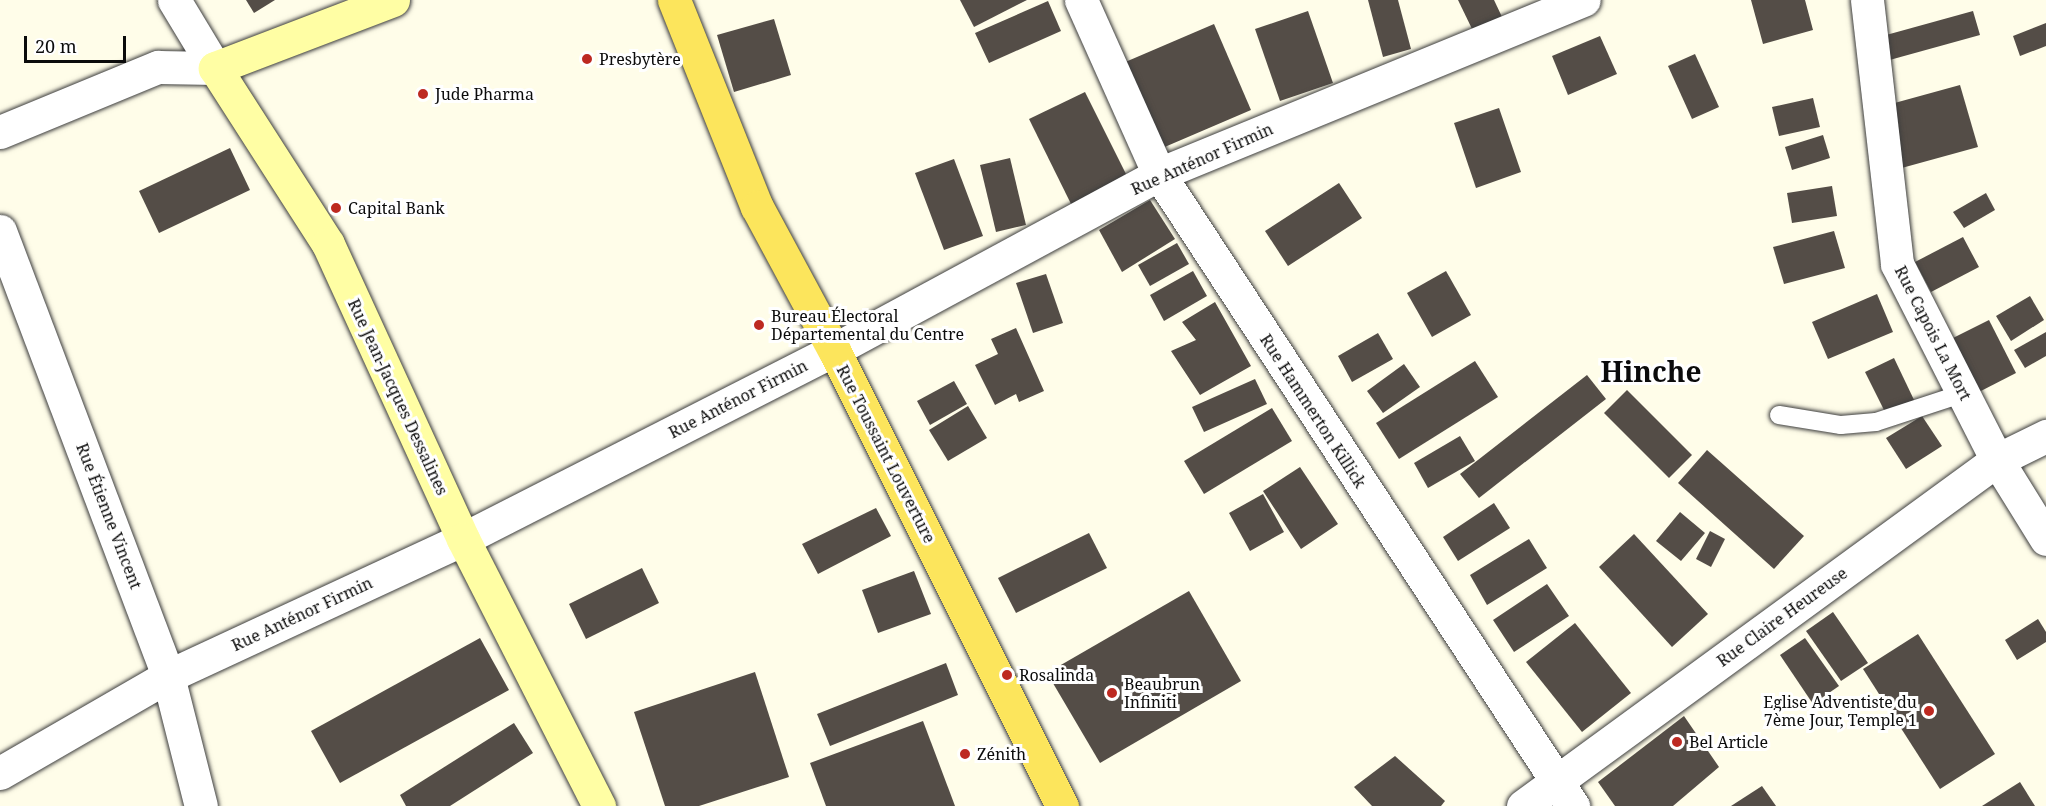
<!DOCTYPE html>
<meta charset="utf-8">
<style>
body{margin:0}
#map{position:relative;width:2046px;height:806px;overflow:hidden;background:#fffde9;font-family:"Noto Serif",serif}
div>[style]{position:absolute}
.building>*{inset:0;background:#544d47}
.roads{filter:drop-shadow(0 0 2px #3e3e3e) drop-shadow(0 0 2px #3e3e3e)}
.service>*{height:18px;margin:-9px;padding:0 9px;transform-origin:9px;border-radius:9px;background:#fff}
.minor>*{height:33px;margin:-16.5px;padding:0 16.5px;transform-origin:16.5px;border-radius:16.5px;background:#fff}
.secondary>*{height:33px;margin:-16.5px;padding:0 16.5px;transform-origin:16.5px;border-radius:16.5px;background:#fffea4}
.primary>*{height:33px;margin:-16.5px;padding:0 16.5px;transform-origin:16.5px;border-radius:16.5px;background:#fce55c}
.dots>*{width:16px;height:16px;translate:-50% -50%;box-sizing:border-box;border:3px solid #fff;border-radius:50%}
span{translate:-50% -50%;white-space:nowrap;text-align:center;line-height:1.15;-webkit-text-stroke:6px #fff;paint-order:stroke}
.poi-label{font-size:16px;color:#0b0b0b}
.left{translate:0 -50%;text-align:left}
.right{translate:-100% -50%;text-align:right}
.street-label{font-size:16px;color:#0b0b0b}
.town-label{font-size:28px;color:#0b0b0b;font-weight:700}
.scale{position:absolute;left:24px;top:36px;width:102px;height:27px;box-sizing:border-box;border:3px solid #0b0b0b;border-top:0;padding-left:8px;font-size:18px;line-height:21px;white-space:nowrap;color:#0b0b0b;-webkit-text-stroke:4px #fff;paint-order:stroke}
</style>
<div id="map">
<div class="building">
<div style="clip-path:polygon(246px 0,275px 0,254px 13px)"></div>
<div style="clip-path:polygon(960px 0,1027px 0,974px 27px)"></div>
<div style="clip-path:polygon(1368px 0,1398px 0,1411px 49px,1383px 57px)"></div>
<div style="clip-path:polygon(1458px 0,1494px 0,1503px 19px,1474px 33px)"></div>
<div style="clip-path:polygon(1751px 0,1805px 0,1813px 30px,1763px 44px)"></div>
<div style="clip-path:polygon(1048px 1px,1061px 31px,989px 63px,975px 33px)"></div>
<div style="clip-path:polygon(1308px 11px,1333px 83px,1280px 101px,1255px 29px)"></div>
<div style="clip-path:polygon(1973px 11px,1980px 35px,1886px 61px,1879px 37px)"></div>
<div style="clip-path:polygon(774px 19px,791px 75px,734px 92px,717px 35px)"></div>
<div style="clip-path:polygon(2046px 23px,2046px 46px,2020px 56px,2013px 36px)"></div>
<div style="clip-path:polygon(1214px 24px,1251px 110px,1160px 149px,1123px 63px)"></div>
<div style="clip-path:polygon(1600px 36px,1617px 74px,1568px 95px,1552px 56px)"></div>
<div style="clip-path:polygon(1695px 54px,1719px 107px,1692px 119px,1668px 66px)"></div>
<div style="clip-path:polygon(1960px 85px,1978px 147px,1898px 169px,1880px 107px)"></div>
<div style="clip-path:polygon(1085px 92px,1129px 180px,1073px 208px,1029px 119px)"></div>
<div style="clip-path:polygon(1813px 98px,1820px 127px,1779px 136px,1772px 107px)"></div>
<div style="clip-path:polygon(1499px 108px,1521px 172px,1476px 188px,1454px 123px)"></div>
<div style="clip-path:polygon(1823px 135px,1830px 158px,1792px 170px,1785px 147px)"></div>
<div style="clip-path:polygon(230px 148px,250px 190px,159px 233px,139px 191px)"></div>
<div style="clip-path:polygon(1010px 158px,1026px 225px,996px 232px,980px 165px)"></div>
<div style="clip-path:polygon(954px 159px,983px 236px,944px 250px,915px 173px)"></div>
<div style="clip-path:polygon(1339px 183px,1362px 218px,1288px 266px,1265px 231px)"></div>
<div style="clip-path:polygon(1832px 186px,1837px 216px,1792px 223px,1787px 193px)"></div>
<div style="clip-path:polygon(1986px 193px,1995px 210px,1964px 228px,1953px 212px)"></div>
<div style="clip-path:polygon(1150px 200px,1175px 239px,1122px 272px,1099px 230px)"></div>
<div style="clip-path:polygon(1834px 231px,1845px 268px,1784px 284px,1773px 247px)"></div>
<div style="clip-path:polygon(1963px 237px,1979px 267px,1931px 292px,1915px 262px)"></div>
<div style="clip-path:polygon(1177px 243px,1189px 264px,1150px 286px,1138px 265px)"></div>
<div style="clip-path:polygon(1193px 271px,1207px 296px,1164px 321px,1150px 295px)"></div>
<div style="clip-path:polygon(1446px 271px,1471px 315px,1432px 337px,1407px 293px)"></div>
<div style="clip-path:polygon(1046px 274px,1063px 323px,1033px 333px,1016px 283px)"></div>
<div style="clip-path:polygon(1877px 294px,1893px 332px,1828px 359px,1812px 322px)"></div>
<div style="clip-path:polygon(2030px 296px,2044px 320px,2011px 341px,1996px 316px)"></div>
<div style="clip-path:polygon(1215px 302px,1251px 366px,1200px 395px,1171px 351px,1196px 340px,1182px 322px)"></div>
<div style="clip-path:polygon(1989px 320px,2016px 373px,1977px 393px,1949px 340px)"></div>
<div style="clip-path:polygon(1016px 328px,1044px 391px,1019px 402px,1016px 394px,995px 405px,975px 365px,998px 354px,991px 339px)"></div>
<div style="clip-path:polygon(2046px 332px,2046px 356px,2025px 368px,2014px 350px)"></div>
<div style="clip-path:polygon(1378px 333px,1393px 359px,1352px 382px,1338px 356px)"></div>
<div style="clip-path:polygon(1894px 358px,1915px 402px,1887px 416px,1865px 372px)"></div>
<div style="clip-path:polygon(1475px 361px,1498px 397px,1399px 459px,1376px 423px)"></div>
<div style="clip-path:polygon(1404px 364px,1420px 387px,1383px 413px,1367px 391px)"></div>
<div style="clip-path:polygon(1587px 375px,1606px 399px,1479px 498px,1460px 474px)"></div>
<div style="clip-path:polygon(1255px 379px,1267px 404px,1204px 432px,1192px 407px)"></div>
<div style="clip-path:polygon(954px 381px,967px 404px,930px 425px,917px 401px)"></div>
<div style="clip-path:polygon(1627px 390px,1692px 455px,1669px 478px,1604px 413px)"></div>
<div style="clip-path:polygon(968px 406px,987px 438px,948px 461px,929px 430px)"></div>
<div style="clip-path:polygon(1272px 408px,1292px 441px,1204px 494px,1184px 461px)"></div>
<div style="clip-path:polygon(1922px 416px,1942px 446px,1906px 469px,1886px 438px)"></div>
<div style="clip-path:polygon(1460px 436px,1475px 461px,1428px 488px,1414px 463px)"></div>
<div style="clip-path:polygon(1707px 450px,1804px 536px,1774px 569px,1678px 483px)"></div>
<div style="clip-path:polygon(1300px 467px,1338px 524px,1301px 549px,1263px 491px)"></div>
<div style="clip-path:polygon(1263px 494px,1284px 532px,1250px 551px,1229px 513px)"></div>
<div style="clip-path:polygon(1494px 503px,1510px 528px,1458px 561px,1443px 537px)"></div>
<div style="clip-path:polygon(876px 508px,891px 536px,818px 574px,802px 544px)"></div>
<div style="clip-path:polygon(1680px 512px,1705px 533px,1681px 561px,1656px 541px)"></div>
<div style="clip-path:polygon(1710px 531px,1725px 539px,1711px 567px,1696px 559px)"></div>
<div style="clip-path:polygon(1089px 533px,1107px 568px,1016px 613px,998px 578px)"></div>
<div style="clip-path:polygon(1634px 534px,1708px 614px,1672px 647px,1599px 567px)"></div>
<div style="clip-path:polygon(1529px 539px,1547px 568px,1487px 605px,1470px 575px)"></div>
<div style="clip-path:polygon(642px 568px,659px 603px,586px 639px,569px 604px)"></div>
<div style="clip-path:polygon(914px 571px,931px 614px,878px 633px,862px 590px)"></div>
<div style="clip-path:polygon(1547px 584px,1569px 616px,1514px 652px,1493px 620px)"></div>
<div style="clip-path:polygon(1189px 591px,1241px 681px,1100px 763px,1047px 673px)"></div>
<div style="clip-path:polygon(1833px 612px,1868px 663px,1841px 681px,1806px 631px)"></div>
<div style="clip-path:polygon(2038px 619px,2046px 632px,2046px 642px,2017px 660px,2005px 640px)"></div>
<div style="clip-path:polygon(1575px 623px,1631px 693px,1582px 732px,1526px 662px)"></div>
<div style="clip-path:polygon(1918px 634px,1995px 754px,1940px 789px,1863px 669px)"></div>
<div style="clip-path:polygon(480px 638px,509px 690px,340px 783px,311px 731px)"></div>
<div style="clip-path:polygon(1805px 638px,1839px 686px,1813px 704px,1780px 655px)"></div>
<div style="clip-path:polygon(946px 663px,958px 695px,830px 746px,817px 714px)"></div>
<div style="clip-path:polygon(755px 672px,789px 777px,699px 806px,665px 806px,634px 712px)"></div>
<div style="clip-path:polygon(1684px 716px,1719px 767px,1673px 806px,1615px 806px,1598px 782px)"></div>
<div style="clip-path:polygon(923px 721px,955px 806px,826px 806px,810px 763px)"></div>
<div style="clip-path:polygon(514px 723px,533px 753px,450px 806px,406px 806px,400px 795px)"></div>
<div style="clip-path:polygon(1395px 756px,1445px 801px,1441px 806px,1372px 806px,1354px 787px)"></div>
<div style="clip-path:polygon(2020px 782px,2035px 806px,1982px 806px)"></div>
<div style="clip-path:polygon(1762px 786px,1776px 806px,1731px 806px)"></div>
</div>
<div class="roads">
<div class="service">
<div style="left:1779px;top:415px;width:63px;rotate:9.2deg"></div>
<div style="left:1841px;top:425px;width:35px;rotate:-5deg"></div>
<div style="left:1876px;top:422px;width:93px;rotate:-18.2deg"></div>
</div>
<div class="minor">
<div style="left:174px;top:0;width:79px;rotate:58.9deg"></div>
<div style="left:1081px;top:0;width:191px;rotate:65.9deg"></div>
<div style="left:1159px;top:174px;width:756px;rotate:56.77deg"></div>
<div style="left:1867px;top:0;width:266px;rotate:83.5deg"></div>
<div style="left:1897px;top:264px;width:220px;rotate:63deg"></div>
<div style="left:1997px;top:460px;width:93px;rotate:58.2deg"></div>
<div style="left:0;top:132px;width:171px;rotate:-22.4deg"></div>
<div style="left:158px;top:67px;width:57px;rotate:1deg"></div>
<div style="left:0;top:231px;width:476px;rotate:69.3deg"></div>
<div style="left:168px;top:676px;width:134px;rotate:75.8deg"></div>
<div style="left:0;top:773px;width:194px;rotate:-30deg"></div>
<div style="left:168px;top:676px;width:325px;rotate:-24.9deg"></div>
<div style="left:463px;top:539px;width:416px;rotate:-27deg"></div>
<div style="left:834px;top:350px;width:370px;rotate:-28.4deg"></div>
<div style="left:1159px;top:174px;width:459px;rotate:-22.3deg"></div>
<div style="left:1523px;top:806px;width:587px;rotate:-36.13deg"></div>
<div style="left:1997px;top:460px;width:55px;rotate:-26.1deg"></div>
</div>
<div class="secondary">
<div style="left:393px;top:0;width:191px;rotate:159.1deg"></div>
<div style="left:215px;top:68px;width:209px;rotate:57.3deg"></div>
<div style="left:328px;top:244px;width:324px;rotate:65.4deg"></div>
<div style="left:463px;top:539px;width:300px;rotate:63deg"></div>
</div>
<div class="primary">
<div style="left:674px;top:0;width:223px;rotate:68.2deg"></div>
<div style="left:757px;top:207px;width:162px;rotate:61.7deg"></div>
<div style="left:834px;top:350px;width:510px;rotate:63.43deg"></div>
</div>
</div>
<div class="dots">
<div style="left:587px;top:59px;background:#bd2921"></div>
<div style="left:423px;top:94px;background:#bd2921"></div>
<div style="left:336px;top:208px;background:#bd2921"></div>
<div style="left:759px;top:325px;background:#bd2921"></div>
<div style="left:1007px;top:675px;background:#bd2921"></div>
<div style="left:1112px;top:693px;background:#bd2921"></div>
<div style="left:1929px;top:711px;background:#bd2921"></div>
<div style="left:1677px;top:742px;background:#bd2921"></div>
<div style="left:965px;top:754px;background:#bd2921"></div>
</div>
<div class="poi-label">
<span class="left" style="left:599px;top:59px">Presbytère</span>
<span class="left" style="left:435px;top:94px">Jude Pharma</span>
<span class="left" style="left:348px;top:208px">Capital Bank</span>
<span class="left" style="left:771px;top:325px">Bureau Électoral<br>Départemental du Centre</span>
<span class="left" style="left:1019px;top:675px">Rosalinda</span>
<span class="left" style="left:1124px;top:693px">Beaubrun<br>Infiniti</span>
<span class="right" style="left:1917px;top:711px">Eglise Adventiste du<br>7ème Jour, Temple 1</span>
<span class="left" style="left:1689px;top:742px">Bel Article</span>
<span class="left" style="left:977px;top:754px">Zénith</span>
</div>
<div class="street-label">
<span style="left:1202px;top:159px;rotate:-24deg">Rue Anténor Firmin</span>
<span style="left:1933px;top:333px;rotate:63deg">Rue Capois La Mort</span>
<span style="left:398px;top:397px;rotate:65deg">Rue Jean-Jacques Dessalines</span>
<span style="left:738px;top:399px;rotate:-27deg">Rue Anténor Firmin</span>
<span style="left:1313px;top:411px;rotate:57deg">Rue Hammerton Killick</span>
<span style="left:886px;top:454px;rotate:63deg">Rue Toussaint Louverture</span>
<span style="left:109px;top:516px;rotate:69deg">Rue Étienne Vincent</span>
<span style="left:302px;top:614px;rotate:-25deg">Rue Anténor Firmin</span>
<span style="left:1782px;top:617px;rotate:-36deg">Rue Claire Heureuse</span>
</div>
<div class="town-label">
<span style="left:1651px;top:371px">Hinche</span>
</div>
<div class="scale">20 m</div>
</div>
